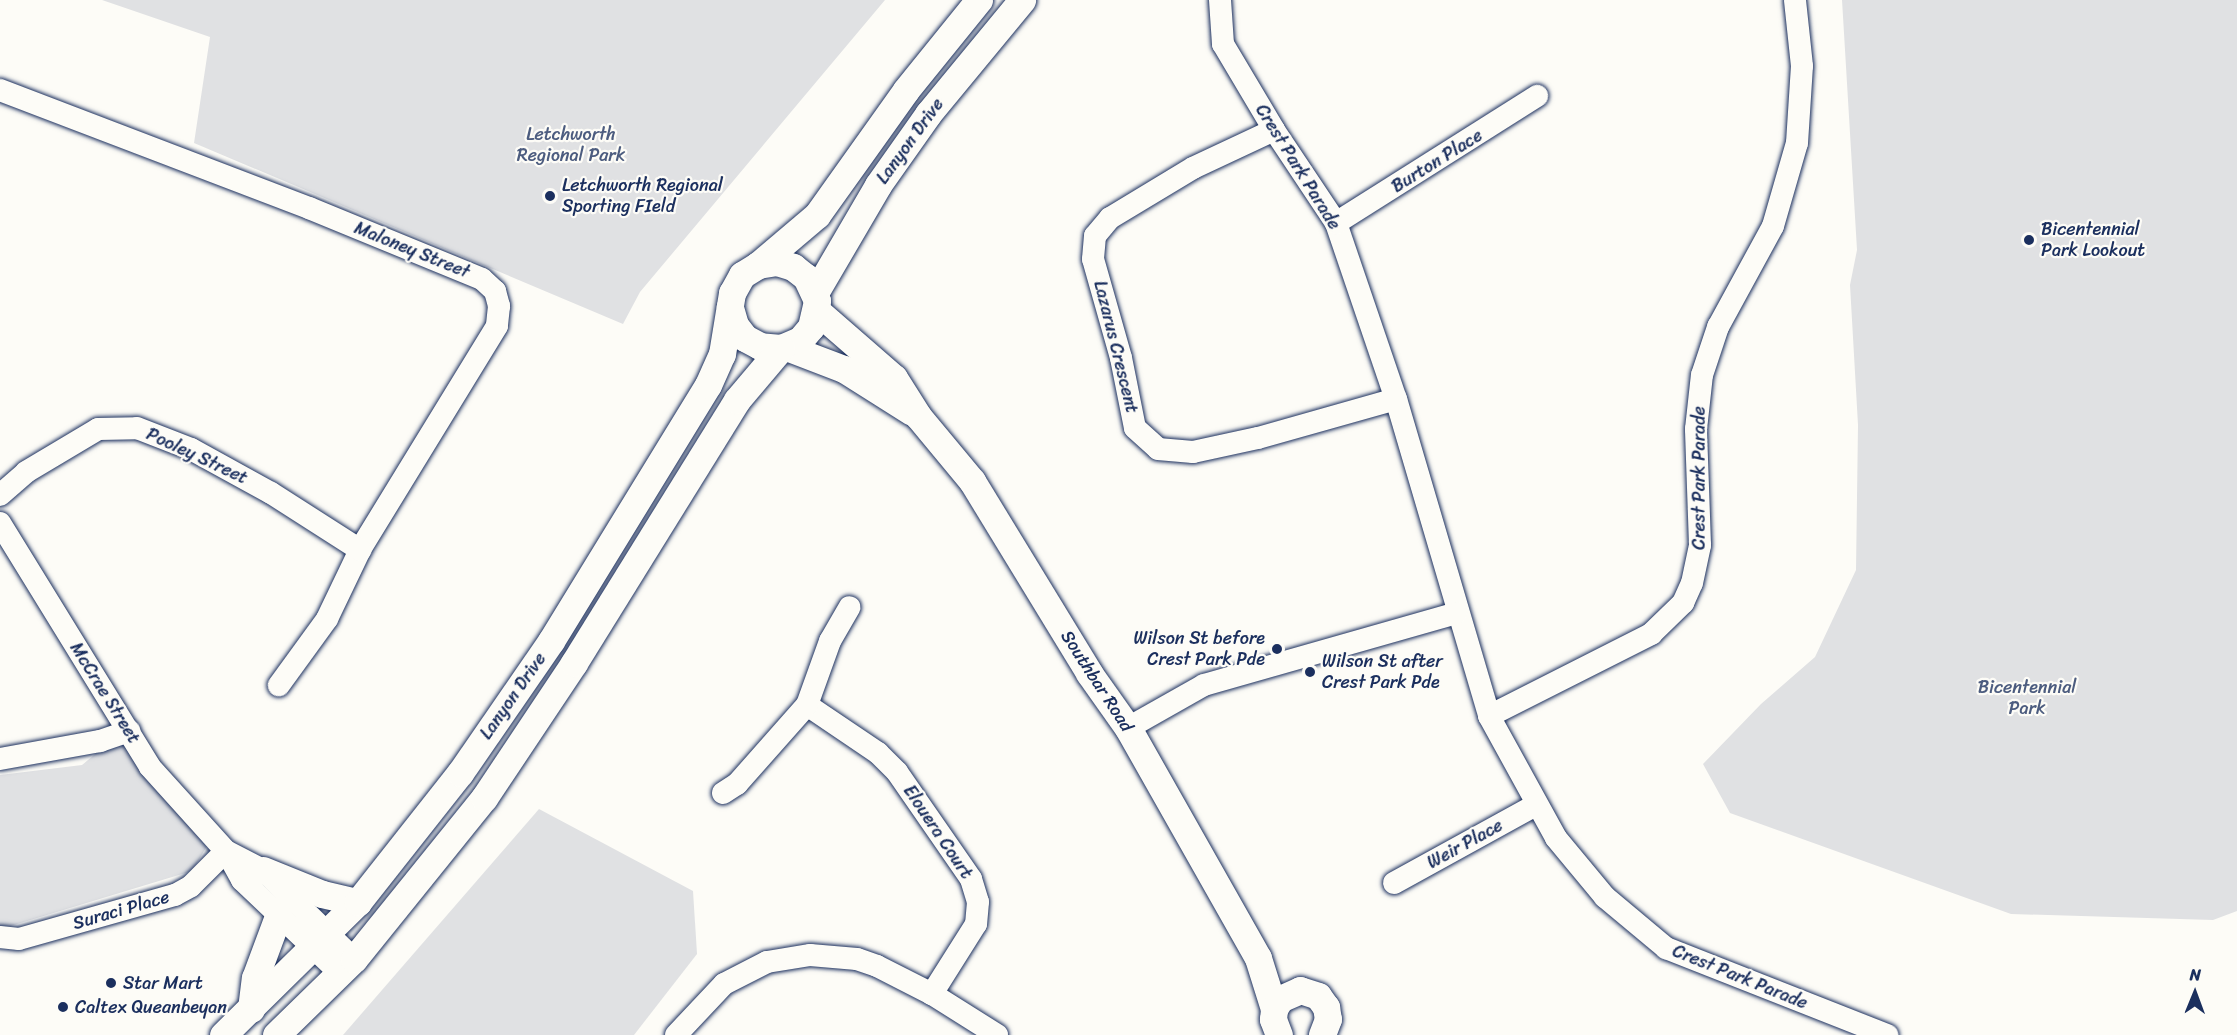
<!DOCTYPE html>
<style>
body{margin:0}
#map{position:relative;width:2237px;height:1035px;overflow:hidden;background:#fdfcf7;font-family:Sriracha,sans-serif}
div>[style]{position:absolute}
.green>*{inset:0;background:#e0e1e3}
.roads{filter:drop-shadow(0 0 2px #1b2f5e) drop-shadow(0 0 2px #1b2f5e)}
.minor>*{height:22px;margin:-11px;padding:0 11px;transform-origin:11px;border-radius:11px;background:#fdfcf7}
.major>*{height:27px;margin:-13.5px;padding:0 13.5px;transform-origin:13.5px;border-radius:13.5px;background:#fdfcf7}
.dots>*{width:16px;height:16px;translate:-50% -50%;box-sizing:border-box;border:3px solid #fdfcf7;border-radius:50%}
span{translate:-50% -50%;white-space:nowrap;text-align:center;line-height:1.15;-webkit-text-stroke:4.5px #fdfcf7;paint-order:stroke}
.park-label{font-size:18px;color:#4c5c7f}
.street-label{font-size:18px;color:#1b2f5e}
.poi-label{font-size:18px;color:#1b2f5e}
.left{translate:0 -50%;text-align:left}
.right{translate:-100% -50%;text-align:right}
.north{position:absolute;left:2165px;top:963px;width:60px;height:60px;-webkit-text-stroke:4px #fdfcf7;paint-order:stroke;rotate:1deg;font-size:16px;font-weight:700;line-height:24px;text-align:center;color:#1b2f5e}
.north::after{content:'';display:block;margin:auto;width:21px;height:27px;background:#1b2f5e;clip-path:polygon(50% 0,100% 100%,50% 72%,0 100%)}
</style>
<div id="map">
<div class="green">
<div style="clip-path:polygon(102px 0,885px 0,640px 292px,623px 324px,194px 143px,210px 37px)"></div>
<div style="clip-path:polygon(1842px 0,2237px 0,2237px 911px,2213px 920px,2011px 914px,1730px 813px,1703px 764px,1761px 704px,1815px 657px,1856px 570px,1858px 425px,1850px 285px,1857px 250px)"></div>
<div style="clip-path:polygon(123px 731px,207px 846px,192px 871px,4px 928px,0 926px,0 775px,82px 765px)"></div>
<div style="clip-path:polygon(539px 809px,693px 891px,697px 954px,634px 1035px,343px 1035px)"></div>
</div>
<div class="roads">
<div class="minor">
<div style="left:1220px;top:0;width:44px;rotate:86.1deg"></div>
<div style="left:1223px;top:44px;width:100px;rotate:59.3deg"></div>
<div style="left:1274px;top:130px;width:112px;rotate:56.3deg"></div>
<div style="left:1336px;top:223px;width:186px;rotate:71.2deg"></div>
<div style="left:1396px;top:399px;width:330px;rotate:73.6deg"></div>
<div style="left:1489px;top:716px;width:139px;rotate:61.2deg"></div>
<div style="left:1556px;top:838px;width:77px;rotate:50.3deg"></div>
<div style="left:1605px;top:897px;width:80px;rotate:39.9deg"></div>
<div style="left:1666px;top:948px;width:238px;rotate:21.5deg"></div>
<div style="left:0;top:90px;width:331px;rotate:20.9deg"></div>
<div style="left:309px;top:208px;width:187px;rotate:22.3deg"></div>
<div style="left:482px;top:279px;width:18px;rotate:43deg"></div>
<div style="left:495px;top:291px;width:16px;rotate:75deg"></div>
<div style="left:499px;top:306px;width:20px;rotate:96deg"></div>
<div style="left:497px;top:326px;width:263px;rotate:121.5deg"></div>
<div style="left:360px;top:550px;width:76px;rotate:115.6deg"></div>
<div style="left:327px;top:619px;width:82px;rotate:126deg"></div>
<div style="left:1274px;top:130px;width:89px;rotate:154.9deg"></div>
<div style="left:1193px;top:168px;width:97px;rotate:148.9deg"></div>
<div style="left:1110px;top:218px;width:23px;rotate:130deg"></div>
<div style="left:1095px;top:236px;width:23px;rotate:95deg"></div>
<div style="left:1093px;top:259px;width:103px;rotate:74.2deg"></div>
<div style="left:1121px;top:358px;width:71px;rotate:78.7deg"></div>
<div style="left:1135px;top:428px;width:31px;rotate:42deg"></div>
<div style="left:1158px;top:449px;width:35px;rotate:5deg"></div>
<div style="left:1193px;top:452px;width:66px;rotate:-12.2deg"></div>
<div style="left:1258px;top:438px;width:143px;rotate:-15.8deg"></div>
<div style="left:1336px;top:223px;width:238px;rotate:-32.3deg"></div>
<div style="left:0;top:495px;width:35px;rotate:-41deg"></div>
<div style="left:26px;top:472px;width:84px;rotate:-30.8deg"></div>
<div style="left:98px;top:429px;width:39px;rotate:-1deg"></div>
<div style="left:137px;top:428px;width:58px;rotate:21.3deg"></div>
<div style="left:191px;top:449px;width:91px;rotate:28.8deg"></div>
<div style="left:271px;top:493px;width:106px;rotate:32.6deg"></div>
<div style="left:0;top:523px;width:286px;rotate:58.4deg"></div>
<div style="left:150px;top:767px;width:113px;rotate:47.9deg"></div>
<div style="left:226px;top:851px;width:33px;rotate:61deg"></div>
<div style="left:242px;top:880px;width:135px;rotate:43.5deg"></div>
<div style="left:807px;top:705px;width:86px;rotate:34.1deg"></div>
<div style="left:878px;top:753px;width:27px;rotate:45deg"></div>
<div style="left:897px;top:772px;width:130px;rotate:55.3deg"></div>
<div style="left:971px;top:879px;width:24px;rotate:73deg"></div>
<div style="left:978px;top:902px;width:22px;rotate:95deg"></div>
<div style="left:976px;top:924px;width:83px;rotate:122.2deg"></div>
<div style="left:1489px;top:716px;width:182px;rotate:-26.8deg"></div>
<div style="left:1651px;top:634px;width:45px;rotate:-44.1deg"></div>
<div style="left:1683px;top:603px;width:22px;rotate:-66deg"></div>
<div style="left:1692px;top:583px;width:39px;rotate:-78deg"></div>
<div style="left:1700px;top:545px;width:116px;rotate:-92deg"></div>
<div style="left:1696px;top:429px;width:54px;rotate:-83.7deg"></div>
<div style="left:1702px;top:375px;width:51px;rotate:-71.6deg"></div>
<div style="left:1718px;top:327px;width:115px;rotate:-61.4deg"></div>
<div style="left:1773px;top:226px;width:86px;rotate:-73.9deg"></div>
<div style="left:1797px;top:143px;width:77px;rotate:-86.3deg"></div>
<div style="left:1802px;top:66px;width:66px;rotate:-96.1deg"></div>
<div style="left:1128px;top:728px;width:87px;rotate:-29.5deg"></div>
<div style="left:1204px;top:685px;width:262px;rotate:-15.9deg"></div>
<div style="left:0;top:759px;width:102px;rotate:-10.2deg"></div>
<div style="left:100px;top:741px;width:31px;rotate:-19deg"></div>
<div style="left:723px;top:793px;width:17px;rotate:-33deg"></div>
<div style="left:737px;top:784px;width:106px;rotate:-48.5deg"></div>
<div style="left:807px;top:705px;width:68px;rotate:-70.2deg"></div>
<div style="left:830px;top:641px;width:39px;rotate:-60deg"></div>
<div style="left:226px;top:851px;width:42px;rotate:27.2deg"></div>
<div style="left:263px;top:870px;width:127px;rotate:44.4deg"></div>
<div style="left:1394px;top:883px;width:162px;rotate:-28.8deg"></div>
<div style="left:0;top:937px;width:19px;rotate:6deg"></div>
<div style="left:19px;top:939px;width:162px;rotate:-15.8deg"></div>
<div style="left:175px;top:895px;width:18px;rotate:-29deg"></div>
<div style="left:191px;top:886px;width:49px;rotate:-45deg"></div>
<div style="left:676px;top:1035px;width:70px;rotate:-46.7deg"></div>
<div style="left:724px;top:984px;width:48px;rotate:-27.1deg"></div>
<div style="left:767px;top:962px;width:44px;rotate:-9.2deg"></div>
<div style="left:810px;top:955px;width:47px;rotate:4.9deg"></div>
<div style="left:857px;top:959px;width:21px;rotate:19deg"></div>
<div style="left:877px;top:966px;width:62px;rotate:27deg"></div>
<div style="left:932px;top:994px;width:77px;rotate:32.2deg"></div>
</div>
<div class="major">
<div style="left:758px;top:265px;width:77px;rotate:-40.3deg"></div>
<div style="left:817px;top:215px;width:153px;rotate:-54.5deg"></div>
<div style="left:906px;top:90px;width:116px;rotate:-51deg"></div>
<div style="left:815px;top:293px;width:125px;rotate:-59.7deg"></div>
<div style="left:878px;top:185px;width:87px;rotate:-54.8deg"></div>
<div style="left:928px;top:114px;width:148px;rotate:-50.5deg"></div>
<div style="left:817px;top:311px;width:102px;rotate:41deg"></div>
<div style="left:894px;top:378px;width:45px;rotate:57.7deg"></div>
<div style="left:918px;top:416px;width:85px;rotate:50.3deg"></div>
<div style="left:972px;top:481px;width:225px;rotate:58.6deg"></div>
<div style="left:1089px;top:673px;width:67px;rotate:54.7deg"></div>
<div style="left:1128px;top:728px;width:264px;rotate:60.5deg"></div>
<div style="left:1258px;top:958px;width:53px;rotate:72.6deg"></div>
<div style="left:786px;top:347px;width:62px;rotate:20.8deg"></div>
<div style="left:844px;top:369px;width:80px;rotate:32.3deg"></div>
<div style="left:263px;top:870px;width:64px;rotate:22.1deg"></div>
<div style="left:322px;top:894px;width:37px;rotate:13deg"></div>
<div style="left:251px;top:1009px;width:31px;rotate:-83deg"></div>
<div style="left:255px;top:978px;width:66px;rotate:-69.6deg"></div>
<div style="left:223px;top:1035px;width:190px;rotate:-44.6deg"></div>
<div style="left:358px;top:902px;width:164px;rotate:-51.7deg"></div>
<div style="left:460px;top:773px;width:160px;rotate:-55.4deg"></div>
<div style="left:551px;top:641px;width:300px;rotate:-58.5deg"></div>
<div style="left:708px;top:385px;width:34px;rotate:-66deg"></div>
<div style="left:722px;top:354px;width:62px;rotate:-80.7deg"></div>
<div style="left:732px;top:293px;width:21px;rotate:-61deg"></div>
<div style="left:742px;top:275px;width:19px;rotate:-32deg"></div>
<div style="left:758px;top:265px;width:19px;rotate:-9deg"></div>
<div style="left:777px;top:262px;width:17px;rotate:17deg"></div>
<div style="left:793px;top:267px;width:16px;rotate:38deg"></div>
<div style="left:806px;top:277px;width:26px;rotate:65deg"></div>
<div style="left:817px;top:301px;width:27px;rotate:103deg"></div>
<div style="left:811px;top:327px;width:17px;rotate:130deg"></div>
<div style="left:800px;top:340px;width:21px;rotate:157deg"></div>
<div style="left:781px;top:348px;width:21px;rotate:-175deg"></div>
<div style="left:760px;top:346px;width:17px;rotate:-152deg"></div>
<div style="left:745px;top:338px;width:16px;rotate:-128deg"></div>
<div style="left:735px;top:325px;width:19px;rotate:-106deg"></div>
<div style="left:276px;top:1035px;width:109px;rotate:-44.3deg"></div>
<div style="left:354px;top:959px;width:207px;rotate:-51.1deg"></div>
<div style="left:484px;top:798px;width:162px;rotate:-56.3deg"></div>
<div style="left:574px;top:663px;width:309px;rotate:-58.2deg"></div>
<div style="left:737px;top:400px;width:68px;rotate:-49.8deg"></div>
<div style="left:1279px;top:1035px;width:17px;rotate:-111deg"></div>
<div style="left:1273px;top:1019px;width:10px;rotate:-84deg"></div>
<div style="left:1274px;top:1009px;width:12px;rotate:-59deg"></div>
<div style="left:1280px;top:999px;width:22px;rotate:-24deg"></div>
<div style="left:1300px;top:990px;width:19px;rotate:18deg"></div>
<div style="left:1318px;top:996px;width:14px;rotate:54deg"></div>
<div style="left:1326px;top:1007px;width:12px;rotate:81deg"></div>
<div style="left:1328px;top:1019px;width:17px;rotate:111deg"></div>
</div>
</div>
<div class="dots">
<div style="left:550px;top:196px;background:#1b2f5e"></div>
<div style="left:2029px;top:240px;background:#1b2f5e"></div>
<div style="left:1277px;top:649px;background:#1b2f5e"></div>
<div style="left:1310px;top:672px;background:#1b2f5e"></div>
<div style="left:111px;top:983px;background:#1b2f5e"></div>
<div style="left:63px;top:1007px;background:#1b2f5e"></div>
</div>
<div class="park-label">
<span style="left:571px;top:145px">Letchworth<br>Regional Park</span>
<span style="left:2027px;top:698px">Bicentennial<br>Park</span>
</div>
<div class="street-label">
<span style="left:910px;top:141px;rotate:-54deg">Lanyon Drive</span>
<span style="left:1437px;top:161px;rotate:-32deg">Burton Place</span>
<span style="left:1298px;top:167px;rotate:58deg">Crest Park Parade</span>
<span style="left:412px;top:250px;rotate:22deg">Maloney Street</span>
<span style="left:1116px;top:347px;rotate:76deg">Lazarus Crescent</span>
<span style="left:197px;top:456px;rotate:25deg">Pooley Street</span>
<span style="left:1699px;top:478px;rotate:-90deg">Crest Park Parade</span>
<span style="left:1097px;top:681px;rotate:57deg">Southbar Road</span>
<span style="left:105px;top:693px;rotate:58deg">McCrae Street</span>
<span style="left:513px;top:696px;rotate:-55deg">Lanyon Drive</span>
<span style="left:938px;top:832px;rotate:56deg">Elouera Court</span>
<span style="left:1465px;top:844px;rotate:-29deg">Weir Place</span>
<span style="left:121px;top:910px;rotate:-16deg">Suraci Place</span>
<span style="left:1740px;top:977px;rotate:22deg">Crest Park Parade</span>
</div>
<div class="poi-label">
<span class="left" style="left:562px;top:196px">Letchworth Regional<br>Sporting FIeld</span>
<span class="left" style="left:2041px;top:240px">Bicentennial<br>Park Lookout</span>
<span class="right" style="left:1265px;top:649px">Wilson St before<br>Crest Park Pde</span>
<span class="left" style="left:1322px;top:672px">Wilson St after<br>Crest Park Pde</span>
<span class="left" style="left:123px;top:983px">Star Mart</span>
<span class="left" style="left:75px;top:1007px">Caltex Queanbeyan</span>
</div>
<div class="north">N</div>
</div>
